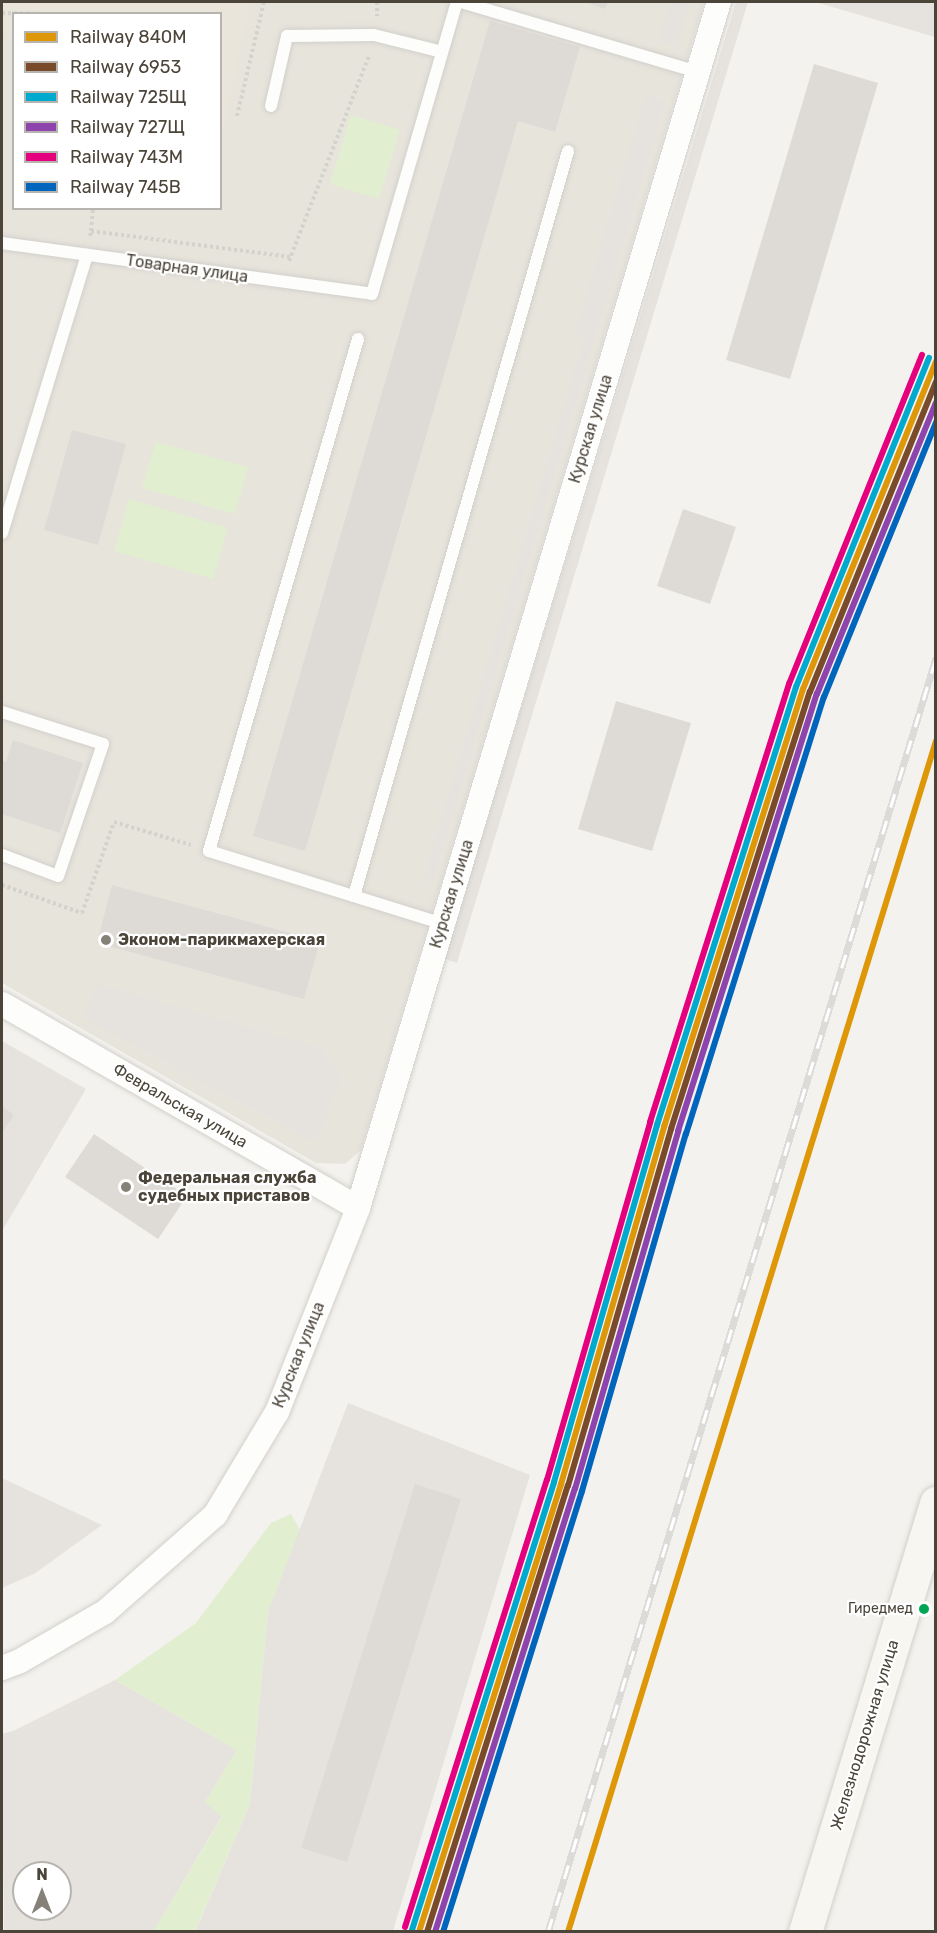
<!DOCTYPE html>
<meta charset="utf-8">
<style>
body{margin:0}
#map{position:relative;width:937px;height:1933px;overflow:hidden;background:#f4f2ee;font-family:Rubik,sans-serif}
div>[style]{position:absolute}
.residential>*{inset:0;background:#e7e4dc}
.industrial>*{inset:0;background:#e6e2de}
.education>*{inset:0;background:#eae5da}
.green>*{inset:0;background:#e1eecf}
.parking>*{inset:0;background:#e6e3df}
.building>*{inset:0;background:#dedbd6}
.path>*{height:4px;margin-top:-2px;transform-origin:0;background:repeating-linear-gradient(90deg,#d3d2cc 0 3px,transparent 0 6px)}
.roads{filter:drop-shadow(0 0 2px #d2d0cb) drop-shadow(0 0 2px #d2d0cb)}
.lane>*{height:12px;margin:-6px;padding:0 6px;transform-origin:6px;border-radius:6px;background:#fdfdfc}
.street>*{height:24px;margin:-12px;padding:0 12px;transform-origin:12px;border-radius:12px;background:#fdfdfc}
.secondary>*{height:33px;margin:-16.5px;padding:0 16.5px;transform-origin:16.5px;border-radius:16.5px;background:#f7f6f1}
.rail>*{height:7px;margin-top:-3.5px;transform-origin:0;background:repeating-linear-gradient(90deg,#fff 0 14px,#dbdbda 0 28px);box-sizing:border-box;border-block:2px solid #dbdbda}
.rail-1>*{height:6px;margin:-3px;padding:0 3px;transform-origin:3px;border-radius:3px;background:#dd9709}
.rail-2>*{height:6px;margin:-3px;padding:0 3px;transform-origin:3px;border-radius:3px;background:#7a4b2a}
.rail-3>*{height:6px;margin:-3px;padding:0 3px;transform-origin:3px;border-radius:3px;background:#00a9ce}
.rail-4>*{height:6px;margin:-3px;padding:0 3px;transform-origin:3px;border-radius:3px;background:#8e44ad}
.rail-5>*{height:6px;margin:-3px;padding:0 3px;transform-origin:3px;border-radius:3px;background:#e5007d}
.rail-6>*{height:6px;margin:-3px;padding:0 3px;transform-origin:3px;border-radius:3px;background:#0065bd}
.dots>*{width:16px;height:16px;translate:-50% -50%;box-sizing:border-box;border:3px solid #fff;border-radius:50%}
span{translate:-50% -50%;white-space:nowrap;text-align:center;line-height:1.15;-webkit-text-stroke:4.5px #fff;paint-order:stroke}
.bus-label{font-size:14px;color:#4b4439}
.right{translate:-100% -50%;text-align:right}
.street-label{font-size:16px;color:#4b4439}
.poi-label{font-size:16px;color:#4b4439;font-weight:700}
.left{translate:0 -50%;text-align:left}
.frame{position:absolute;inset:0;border:3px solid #4b4439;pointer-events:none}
.legend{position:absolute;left:12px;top:12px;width:210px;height:198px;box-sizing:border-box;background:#fff;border:2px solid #b7b4b0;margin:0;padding:8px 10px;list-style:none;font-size:18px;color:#4b4439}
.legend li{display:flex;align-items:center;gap:12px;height:30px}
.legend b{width:30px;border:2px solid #b7b4b0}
.north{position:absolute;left:12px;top:1861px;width:60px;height:60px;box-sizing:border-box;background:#fff;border:2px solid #b7b4b0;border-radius:50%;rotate:0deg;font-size:16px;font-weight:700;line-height:24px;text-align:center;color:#4b4439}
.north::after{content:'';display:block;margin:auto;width:21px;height:27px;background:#868178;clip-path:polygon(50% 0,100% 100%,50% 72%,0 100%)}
</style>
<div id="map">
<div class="residential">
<div style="clip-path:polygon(evenodd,2px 2px,704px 2px,361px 1150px,345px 1164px,316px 1163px,2px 983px,2px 2px,14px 14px,220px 14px,220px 208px,14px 208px,14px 14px)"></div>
</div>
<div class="industrial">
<div style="clip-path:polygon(evenodd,115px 1680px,237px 1750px,205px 1802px,222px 1816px,154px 1931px,4px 1932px,2px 1734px,13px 1731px,115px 1680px,24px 1873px,60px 1873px,60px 1909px,24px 1909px,24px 1873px)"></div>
</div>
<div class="education">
<div style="clip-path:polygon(2px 2px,250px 2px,221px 139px,220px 14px,14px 14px,13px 36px,2px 34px)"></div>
</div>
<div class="green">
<div style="clip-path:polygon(351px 115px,400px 130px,379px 199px,330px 184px)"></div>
<div style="clip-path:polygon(156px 442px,248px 467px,235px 514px,142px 488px)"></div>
<div style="clip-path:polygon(129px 499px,228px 528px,213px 579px,114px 551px)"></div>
<div style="clip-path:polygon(291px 1514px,300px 1530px,268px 1612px,250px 1804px,195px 1931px,154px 1931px,222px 1817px,205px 1802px,237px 1750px,115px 1680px,196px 1623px,271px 1523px)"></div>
</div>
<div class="parking">
<div style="clip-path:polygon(669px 2px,690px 2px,677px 47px,658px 41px)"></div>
<div style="clip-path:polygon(736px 2px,748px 2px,457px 963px,445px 959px)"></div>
<div style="clip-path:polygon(815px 2px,935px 2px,935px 37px)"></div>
<div style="clip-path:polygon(646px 94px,666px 101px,433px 883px,423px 880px,584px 338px,574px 335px)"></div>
<div style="clip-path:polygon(97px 984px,321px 1048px,342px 1075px,316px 1143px,82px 1017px)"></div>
<div style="clip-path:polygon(2px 1041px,86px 1089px,2px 1231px)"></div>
<div style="clip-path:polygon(348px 1403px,530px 1475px,393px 1931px,195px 1932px,250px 1804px,268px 1612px)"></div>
<div style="clip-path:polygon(2px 1478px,102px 1525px,34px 1574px,2px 1588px)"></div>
</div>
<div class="building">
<div style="clip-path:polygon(585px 2px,608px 2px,605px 9px)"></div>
<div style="clip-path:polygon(490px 21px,580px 47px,555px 132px,518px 121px,305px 851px,253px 836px)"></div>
<div style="clip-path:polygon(814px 64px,878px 83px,790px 379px,726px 360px)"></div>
<div style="clip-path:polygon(72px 430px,126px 444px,98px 545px,44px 530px)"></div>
<div style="clip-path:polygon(683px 509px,736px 527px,710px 604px,657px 586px)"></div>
<div style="clip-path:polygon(616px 701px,691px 723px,652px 851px,578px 829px)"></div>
<div style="clip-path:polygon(13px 740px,83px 763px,60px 833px,2px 814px,2px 760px,6px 762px)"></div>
<div style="clip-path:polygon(112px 885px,320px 941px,304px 999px,97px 943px)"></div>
<div style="clip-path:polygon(2px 1106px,14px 1115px,2px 1133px)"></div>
<div style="clip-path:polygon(94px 1134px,187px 1196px,158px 1239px,65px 1177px)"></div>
<div style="clip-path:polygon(415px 1484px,461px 1499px,347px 1862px,301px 1848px)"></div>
</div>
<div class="path">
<div style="left:377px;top:2px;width:14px;rotate:90deg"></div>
<div style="left:2px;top:13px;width:41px;rotate:1.4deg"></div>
<div style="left:237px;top:116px;width:117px;rotate:-76.7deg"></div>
<div style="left:91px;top:231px;width:23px;rotate:-85deg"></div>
<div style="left:90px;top:236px;width:5px;rotate:-79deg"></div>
<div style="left:91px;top:231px;width:201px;rotate:7.4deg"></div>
<div style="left:289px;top:261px;width:220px;rotate:-68.7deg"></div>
<div style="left:2px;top:885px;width:85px;rotate:19.3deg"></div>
<div style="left:82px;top:913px;width:96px;rotate:-70.6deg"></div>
<div style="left:114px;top:822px;width:80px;rotate:16.6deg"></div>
</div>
<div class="roads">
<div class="lane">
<div style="left:461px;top:2px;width:247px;rotate:16.5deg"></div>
<div style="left:271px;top:106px;width:72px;rotate:-77.1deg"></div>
<div style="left:287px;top:36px;width:87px;rotate:-0.7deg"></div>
<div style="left:374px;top:35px;width:70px;rotate:14deg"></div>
<div style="left:2px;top:243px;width:373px;rotate:7.8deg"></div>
<div style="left:372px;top:294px;width:304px;rotate:-73.8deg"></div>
<div style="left:358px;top:339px;width:533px;rotate:106.23deg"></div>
<div style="left:209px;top:851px;width:245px;rotate:17.3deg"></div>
<div style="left:2px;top:533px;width:291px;rotate:-73deg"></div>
<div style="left:2px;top:712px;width:106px;rotate:17.6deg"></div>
<div style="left:103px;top:744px;width:139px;rotate:108.8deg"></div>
<div style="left:58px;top:876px;width:60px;rotate:-159.4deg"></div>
<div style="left:354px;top:896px;width:775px;rotate:-73.97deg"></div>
</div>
<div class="street">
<div style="left:2px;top:1004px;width:410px;rotate:29.8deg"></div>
<div style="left:2px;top:1668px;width:19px;rotate:-21deg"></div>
<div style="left:20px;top:1661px;width:98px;rotate:-30deg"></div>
<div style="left:105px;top:1612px;width:147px;rotate:-41.4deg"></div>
<div style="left:215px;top:1515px;width:120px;rotate:-59deg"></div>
<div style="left:277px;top:1412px;width:219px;rotate:-68.3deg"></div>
<div style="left:358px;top:1208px;width:1259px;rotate:-73.34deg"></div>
</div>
<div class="secondary">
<div style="left:805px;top:1932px;width:449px;rotate:-73deg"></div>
</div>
</div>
<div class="rail">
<div style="left:548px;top:1932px;width:1332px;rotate:-73.06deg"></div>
</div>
<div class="rail-1">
<div style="left:419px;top:1932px;width:470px;rotate:-72.4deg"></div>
<div style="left:561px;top:1484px;width:372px;rotate:-73.9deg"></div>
<div style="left:664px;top:1127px;width:460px;rotate:-72.4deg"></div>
<div style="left:803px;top:689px;width:353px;rotate:-67.9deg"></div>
<div style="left:568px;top:1932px;width:1247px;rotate:-72.83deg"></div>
</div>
<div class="rail-2">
<div style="left:427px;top:1932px;width:468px;rotate:-72.5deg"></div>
<div style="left:568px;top:1486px;width:372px;rotate:-73.9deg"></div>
<div style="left:671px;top:1129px;width:459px;rotate:-72.4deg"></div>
<div style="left:810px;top:692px;width:335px;rotate:-67.9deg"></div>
</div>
<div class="rail-3">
<div style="left:412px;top:1930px;width:470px;rotate:-72.4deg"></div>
<div style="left:554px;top:1482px;width:372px;rotate:-73.9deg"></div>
<div style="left:657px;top:1125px;width:460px;rotate:-72.4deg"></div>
<div style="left:796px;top:687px;width:355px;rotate:-68deg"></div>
</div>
<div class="rail-4">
<div style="left:435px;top:1932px;width:465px;rotate:-72.5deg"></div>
<div style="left:575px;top:1489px;width:373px;rotate:-73.9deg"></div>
<div style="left:678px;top:1131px;width:459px;rotate:-72.4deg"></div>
<div style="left:817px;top:694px;width:315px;rotate:-67.8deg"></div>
</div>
<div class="rail-5">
<div style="left:405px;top:1927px;width:469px;rotate:-72.4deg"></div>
<div style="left:547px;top:1480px;width:373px;rotate:-73.9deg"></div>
<div style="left:650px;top:1122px;width:460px;rotate:-72.4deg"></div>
<div style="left:789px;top:684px;width:355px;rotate:-68deg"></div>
</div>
<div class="rail-6">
<div style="left:443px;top:1932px;width:462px;rotate:-72.5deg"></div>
<div style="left:582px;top:1491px;width:372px;rotate:-73.8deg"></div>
<div style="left:686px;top:1134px;width:458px;rotate:-72.5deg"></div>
<div style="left:824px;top:697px;width:297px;rotate:-67.8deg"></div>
</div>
<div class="dots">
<div style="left:106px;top:940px;background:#868178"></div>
<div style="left:126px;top:1187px;background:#868178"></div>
<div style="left:924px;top:1609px;background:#00a651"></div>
</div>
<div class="bus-label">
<span class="right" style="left:913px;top:1609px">Гиредмед</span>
</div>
<div class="street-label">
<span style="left:187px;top:269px;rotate:8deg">Товарная улица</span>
<span style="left:591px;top:429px;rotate:-73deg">Курская улица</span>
<span style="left:452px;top:894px;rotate:-73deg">Курская улица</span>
<span style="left:180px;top:1106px;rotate:30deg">Февральская улица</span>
<span style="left:299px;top:1355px;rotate:-68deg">Курская улица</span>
<span style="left:865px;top:1735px;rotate:-73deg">Железнодорожная улица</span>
</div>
<div class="poi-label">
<span class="left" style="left:118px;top:940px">Эконом-парикмахерская</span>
<span class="left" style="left:138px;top:1187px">Федеральная служба<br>судебных приставов</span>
</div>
<div class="frame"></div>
<ul class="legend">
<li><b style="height:8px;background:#dd9709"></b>Railway 840М</li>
<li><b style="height:8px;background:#7a4b2a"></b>Railway 6953</li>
<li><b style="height:8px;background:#00a9ce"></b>Railway 725Щ</li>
<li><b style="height:8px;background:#8e44ad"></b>Railway 727Щ</li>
<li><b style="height:8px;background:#e5007d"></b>Railway 743М</li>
<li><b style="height:8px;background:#0065bd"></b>Railway 745В</li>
</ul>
<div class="north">N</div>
</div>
